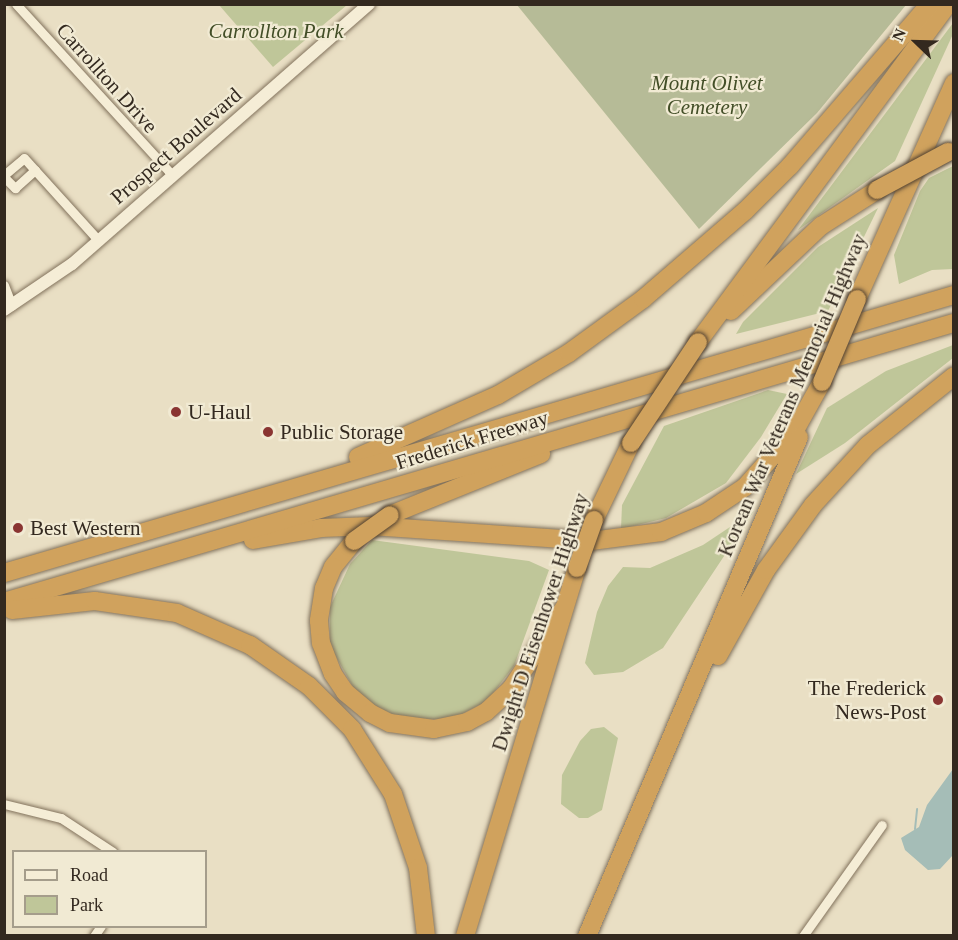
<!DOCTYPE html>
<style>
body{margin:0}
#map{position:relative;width:958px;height:940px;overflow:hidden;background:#e9dfc4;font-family:"Times New Roman",serif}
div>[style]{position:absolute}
.green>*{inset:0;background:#bfc699}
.cemetery>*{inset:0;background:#b6bb97}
.water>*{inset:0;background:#a5bdb7}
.stream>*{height:2px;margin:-1px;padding:0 1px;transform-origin:1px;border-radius:1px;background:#a5bdb7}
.roads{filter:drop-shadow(0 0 2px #82725c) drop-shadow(0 0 2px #82725c)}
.minor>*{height:9px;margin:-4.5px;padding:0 4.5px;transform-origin:4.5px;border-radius:4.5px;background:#f5edd6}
.tertiary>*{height:12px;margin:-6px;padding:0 6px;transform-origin:6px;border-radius:6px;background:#f5edd6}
.motorway>*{height:18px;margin:-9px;padding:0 9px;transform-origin:9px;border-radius:9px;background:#d0a25d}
.bridges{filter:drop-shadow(0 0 2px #504030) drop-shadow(0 0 2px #504030)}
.motorway-bridge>*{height:18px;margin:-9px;padding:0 9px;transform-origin:9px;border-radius:9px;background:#d0a25d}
.dots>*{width:16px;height:16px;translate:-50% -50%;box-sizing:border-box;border:3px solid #f1ead3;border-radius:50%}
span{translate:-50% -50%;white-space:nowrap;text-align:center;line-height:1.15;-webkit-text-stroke:4.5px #f1ead3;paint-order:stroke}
.park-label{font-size:21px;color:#424e27;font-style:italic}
.street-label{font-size:21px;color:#33291f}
.poi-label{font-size:21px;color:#33291f}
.left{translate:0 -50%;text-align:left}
.right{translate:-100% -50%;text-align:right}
.frame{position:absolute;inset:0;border:6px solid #33291f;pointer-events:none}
.legend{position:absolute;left:12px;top:850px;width:195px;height:78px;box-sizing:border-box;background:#f1ead3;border:2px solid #a59d8b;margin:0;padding:8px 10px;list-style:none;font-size:18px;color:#33291f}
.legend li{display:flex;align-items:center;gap:12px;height:30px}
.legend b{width:30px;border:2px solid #a59d8b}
.north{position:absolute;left:886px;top:12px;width:60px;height:60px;-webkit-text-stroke:4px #f1ead3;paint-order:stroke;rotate:293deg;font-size:16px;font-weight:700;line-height:24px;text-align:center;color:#33291f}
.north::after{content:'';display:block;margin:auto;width:21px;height:27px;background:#33291f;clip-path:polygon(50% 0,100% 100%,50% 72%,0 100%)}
</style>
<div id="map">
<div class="green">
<div style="clip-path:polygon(219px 5px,347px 5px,273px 67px)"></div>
<div style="clip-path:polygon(953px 23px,953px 34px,895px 161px,798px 230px)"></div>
<div style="clip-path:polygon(953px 166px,953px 269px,932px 270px,899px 284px,894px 255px,920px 191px,929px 178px)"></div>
<div style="clip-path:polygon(878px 208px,828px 311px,736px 334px,743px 322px,818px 247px)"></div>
<div style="clip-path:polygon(953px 345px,953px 358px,845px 443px,796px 474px,827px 408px,886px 371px)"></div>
<div style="clip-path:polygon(768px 390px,787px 394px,761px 437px,726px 483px,666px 518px,621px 529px,622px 505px,664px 426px)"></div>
<div style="clip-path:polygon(754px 511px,663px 648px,623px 672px,594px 675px,585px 663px,597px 612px,608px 586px,623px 567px,650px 568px,703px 545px)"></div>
<div style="clip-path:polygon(372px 540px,529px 561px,549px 570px,514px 666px,487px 701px,452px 719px,404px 719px,374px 706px,353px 687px,330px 646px,330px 607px,350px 564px)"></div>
<div style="clip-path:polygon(604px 727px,618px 738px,602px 810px,588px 818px,579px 818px,561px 804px,562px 775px,580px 741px,591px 729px)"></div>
</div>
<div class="cemetery">
<div style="clip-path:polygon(517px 5px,906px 5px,817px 113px,699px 229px)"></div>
</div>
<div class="water">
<div style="clip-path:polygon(953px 769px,953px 855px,940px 869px,928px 870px,905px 850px,901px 838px,919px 827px,927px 805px)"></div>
</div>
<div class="stream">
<div style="left:915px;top:829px;width:20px;rotate:-84deg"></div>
</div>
<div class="roads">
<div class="minor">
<div style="left:16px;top:4px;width:231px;rotate:47.6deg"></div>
<div style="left:4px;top:175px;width:26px;rotate:-40deg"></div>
<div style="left:24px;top:158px;width:110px;rotate:47.9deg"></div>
<div style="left:4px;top:177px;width:16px;rotate:45deg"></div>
<div style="left:15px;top:188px;width:27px;rotate:-42deg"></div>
<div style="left:4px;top:285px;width:22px;rotate:69deg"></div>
<div style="left:4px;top:804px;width:59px;rotate:13.8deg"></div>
<div style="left:61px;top:818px;width:62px;rotate:33.2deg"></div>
<div style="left:94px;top:936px;width:12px;rotate:-55deg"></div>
<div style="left:803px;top:936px;width:136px;rotate:-54.6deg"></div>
</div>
<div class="tertiary">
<div style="left:4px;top:310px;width:82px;rotate:-34.1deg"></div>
<div style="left:72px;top:264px;width:395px;rotate:-41.2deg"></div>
</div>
<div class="motorway">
<div style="left:857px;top:299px;width:237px;rotate:-65.8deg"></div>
<div style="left:731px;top:311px;width:124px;rotate:-43.4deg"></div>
<div style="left:821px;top:226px;width:67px;rotate:-32.7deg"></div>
<div style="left:698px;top:342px;width:420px;rotate:-53.5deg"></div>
<div style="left:358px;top:457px;width:153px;rotate:-23.9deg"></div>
<div style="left:498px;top:395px;width:82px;rotate:-30.6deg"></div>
<div style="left:569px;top:353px;width:92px;rotate:-36.1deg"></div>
<div style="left:643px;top:299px;width:135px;rotate:-40.8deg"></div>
<div style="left:745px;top:211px;width:64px;rotate:-45deg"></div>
<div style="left:790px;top:166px;width:214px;rotate:-49.2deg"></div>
<div style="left:390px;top:515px;width:163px;rotate:-22deg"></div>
<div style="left:594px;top:520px;width:85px;rotate:-64.3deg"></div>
<div style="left:253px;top:540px;width:69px;rotate:-10deg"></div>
<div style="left:321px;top:528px;width:50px;rotate:-2.3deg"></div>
<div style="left:371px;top:526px;width:221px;rotate:3.9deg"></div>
<div style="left:591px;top:541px;width:71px;rotate:-7.3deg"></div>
<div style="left:661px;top:532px;width:49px;rotate:-22.9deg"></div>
<div style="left:706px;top:513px;width:47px;rotate:-33.7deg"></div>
<div style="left:745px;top:487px;width:74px;rotate:-48.3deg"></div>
<div style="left:794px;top:432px;width:57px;rotate:-60.8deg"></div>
<div style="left:354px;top:541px;width:33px;rotate:129deg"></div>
<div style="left:333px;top:567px;width:23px;rotate:113deg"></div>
<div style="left:324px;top:588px;width:33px;rotate:99deg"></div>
<div style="left:319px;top:621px;width:22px;rotate:85deg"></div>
<div style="left:321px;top:643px;width:33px;rotate:69deg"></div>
<div style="left:333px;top:674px;width:22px;rotate:56deg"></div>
<div style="left:345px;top:692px;width:33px;rotate:40deg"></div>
<div style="left:370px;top:713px;width:22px;rotate:27deg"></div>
<div style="left:390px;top:723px;width:44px;rotate:7.8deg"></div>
<div style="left:434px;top:729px;width:34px;rotate:-12deg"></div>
<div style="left:467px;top:722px;width:21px;rotate:-28deg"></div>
<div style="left:486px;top:712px;width:34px;rotate:-43deg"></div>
<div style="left:511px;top:689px;width:97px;rotate:-56.8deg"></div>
<div style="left:4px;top:573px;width:990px;rotate:-16.31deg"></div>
<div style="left:4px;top:602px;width:990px;rotate:-16.37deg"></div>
<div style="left:12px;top:610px;width:83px;rotate:-6.2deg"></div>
<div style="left:95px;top:601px;width:83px;rotate:8.3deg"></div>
<div style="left:177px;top:613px;width:80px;rotate:23.7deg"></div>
<div style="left:250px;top:645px;width:72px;rotate:34.8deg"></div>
<div style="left:309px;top:686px;width:61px;rotate:45deg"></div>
<div style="left:352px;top:729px;width:77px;rotate:57.8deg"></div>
<div style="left:393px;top:794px;width:78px;rotate:71.3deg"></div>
<div style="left:418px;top:868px;width:68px;rotate:83.3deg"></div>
<div style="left:718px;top:656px;width:98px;rotate:-60.8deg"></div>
<div style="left:766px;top:570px;width:80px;rotate:-54.1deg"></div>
<div style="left:813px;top:505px;width:81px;rotate:-47.5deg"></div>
<div style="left:868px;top:445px;width:110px;rotate:-38.7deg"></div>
<div style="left:465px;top:936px;width:385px;rotate:-73.1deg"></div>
<div style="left:587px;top:936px;width:542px;rotate:-66.98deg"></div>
</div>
</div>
<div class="bridges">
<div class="motorway-bridge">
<div style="left:877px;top:190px;width:81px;rotate:-28.2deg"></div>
<div style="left:822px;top:382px;width:90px;rotate:-67.1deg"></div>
<div style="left:631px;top:443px;width:121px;rotate:-56.4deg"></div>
<div style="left:354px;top:541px;width:44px;rotate:-35.8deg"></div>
<div style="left:577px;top:568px;width:51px;rotate:-70.5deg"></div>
</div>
</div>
<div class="dots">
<div style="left:176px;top:412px;background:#8a3532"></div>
<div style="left:268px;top:432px;background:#8a3532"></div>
<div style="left:18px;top:528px;background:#8a3532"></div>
<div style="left:938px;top:700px;background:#8a3532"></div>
</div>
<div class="park-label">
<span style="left:276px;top:31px">Carrollton Park</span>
<span style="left:707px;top:95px">Mount Olivet<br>Cemetery</span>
</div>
<div class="street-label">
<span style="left:107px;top:78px;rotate:48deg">Carrollton Drive</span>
<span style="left:176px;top:146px;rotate:-41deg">Prospect Boulevard</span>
<span style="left:792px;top:395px;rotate:-67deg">Korean War Veterans Memorial Highway</span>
<span style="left:472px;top:440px;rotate:-17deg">Frederick Freeway</span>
<span style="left:540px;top:622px;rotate:-72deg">Dwight D Eisenhower Highway</span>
</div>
<div class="poi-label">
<span class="left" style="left:188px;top:412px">U-Haul</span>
<span class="left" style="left:280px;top:432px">Public Storage</span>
<span class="left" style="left:30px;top:528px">Best Western</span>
<span class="right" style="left:926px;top:700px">The Frederick<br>News-Post</span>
</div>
<div class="frame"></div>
<ul class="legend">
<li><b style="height:8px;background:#f5edd6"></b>Road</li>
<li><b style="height:16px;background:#bfc699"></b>Park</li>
</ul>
<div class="north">N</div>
</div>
